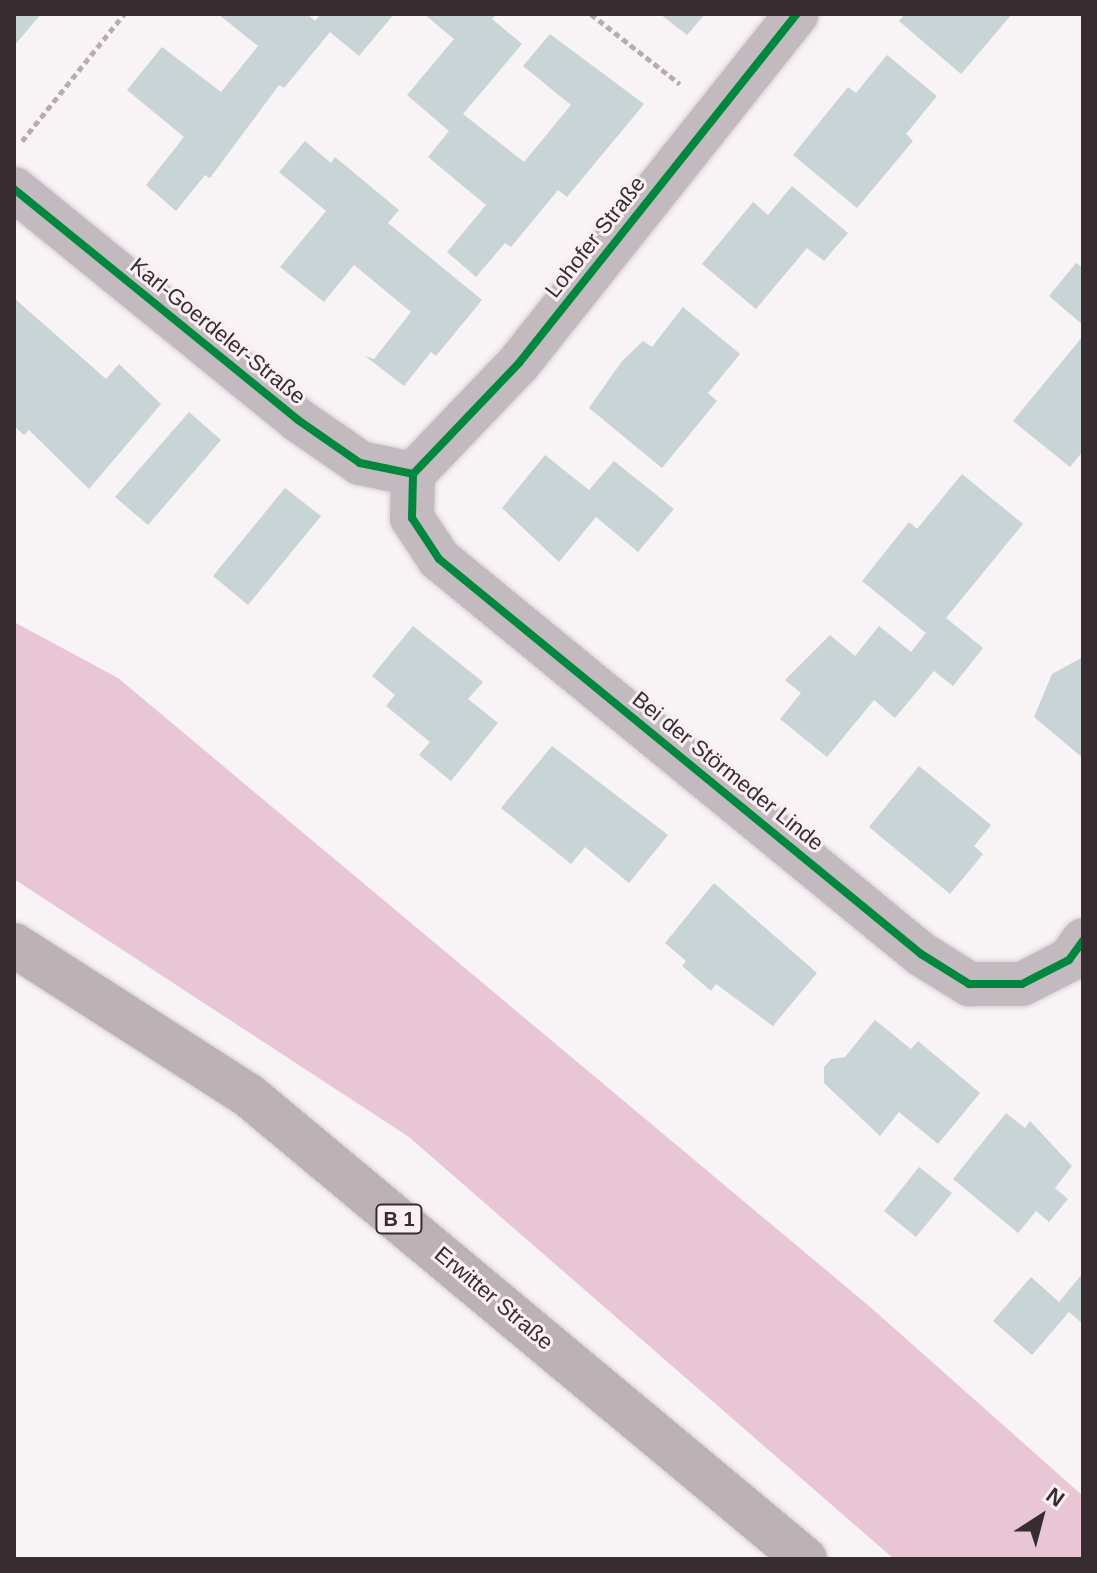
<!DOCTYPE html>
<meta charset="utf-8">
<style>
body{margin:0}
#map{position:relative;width:1097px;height:1573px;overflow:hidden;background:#f8f3f5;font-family:Helvetica,sans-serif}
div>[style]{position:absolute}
.forest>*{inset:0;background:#e8c6d5}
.building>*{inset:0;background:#c8d4d5}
.path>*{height:5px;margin-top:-2.5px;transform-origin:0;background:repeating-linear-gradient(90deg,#b5aeb1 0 6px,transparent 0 10px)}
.roads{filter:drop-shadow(0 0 2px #d4d0d2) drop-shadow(0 0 2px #d4d0d2)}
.minor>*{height:44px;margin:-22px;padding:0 22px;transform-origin:22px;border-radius:22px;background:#c2babe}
.major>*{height:44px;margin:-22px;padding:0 22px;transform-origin:22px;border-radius:22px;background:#bcb2b6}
.cycleway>*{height:8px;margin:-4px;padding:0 4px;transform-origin:4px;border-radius:4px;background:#00873e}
span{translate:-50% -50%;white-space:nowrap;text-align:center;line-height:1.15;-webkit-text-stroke:6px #fbf0f4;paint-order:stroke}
.shield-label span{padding:2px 6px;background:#fbf0f4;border:2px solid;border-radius:6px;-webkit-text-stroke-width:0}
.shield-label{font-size:20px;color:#372d31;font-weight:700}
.street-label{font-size:22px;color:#372d31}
.frame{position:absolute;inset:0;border:16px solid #372d31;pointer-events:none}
.north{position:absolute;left:1001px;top:1477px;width:80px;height:80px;-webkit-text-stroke:6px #fbf0f4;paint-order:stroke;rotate:36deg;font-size:22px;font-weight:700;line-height:32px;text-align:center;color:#372d31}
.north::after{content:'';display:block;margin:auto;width:28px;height:36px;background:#372d31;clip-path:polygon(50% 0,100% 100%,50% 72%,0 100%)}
</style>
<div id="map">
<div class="forest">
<div style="clip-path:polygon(14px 622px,118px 678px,869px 1306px,1083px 1496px,1083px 1559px,894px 1559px,409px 1137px,14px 879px)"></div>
</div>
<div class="building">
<div style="clip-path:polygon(14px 14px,41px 14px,14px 46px)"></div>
<div style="clip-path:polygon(218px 14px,307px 14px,315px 21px,321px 14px,394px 14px,359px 56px,330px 32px,284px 88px,279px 85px,210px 178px,205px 175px,176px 211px,146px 185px,184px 137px,127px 90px,162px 47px,221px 92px,258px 46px)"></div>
<div style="clip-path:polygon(424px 14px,497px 14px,492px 19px,522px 44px,463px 114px,524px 162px,571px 105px,523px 66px,550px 34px,644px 104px,567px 197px,558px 190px,511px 247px,505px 243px,476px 277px,447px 252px,486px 205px,428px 157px,449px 131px,407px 95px,454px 39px)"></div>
<div style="clip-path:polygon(660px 14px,705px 14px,687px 35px)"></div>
<div style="clip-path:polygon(905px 14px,1012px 14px,961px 74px,899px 21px)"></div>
<div style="clip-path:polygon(887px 55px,937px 96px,906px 134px,913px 141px,857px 208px,793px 155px,848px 87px,856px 93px)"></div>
<div style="clip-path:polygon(305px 141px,331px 163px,335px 157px,399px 210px,388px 223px,482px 300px,436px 356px,431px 352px,404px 386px,365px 356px,374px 359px,411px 312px,354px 265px,324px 302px,280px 267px,326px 211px,279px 172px)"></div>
<div style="clip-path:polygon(792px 186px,848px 233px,824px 261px,807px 248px,756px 309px,702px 264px,753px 202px,768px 215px)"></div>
<div style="clip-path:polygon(1076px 263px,1083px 268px,1083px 325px,1049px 296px)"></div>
<div style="clip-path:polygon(14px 298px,106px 379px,119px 364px,161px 404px,89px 489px,29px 430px,24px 435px,14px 426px)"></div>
<div style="clip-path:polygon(683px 307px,740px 354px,708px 393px,717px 401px,662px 468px,589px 408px,622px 361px,643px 341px,652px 347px)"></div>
<div style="clip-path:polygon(1083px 336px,1083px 451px,1070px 467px,1013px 421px)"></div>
<div style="clip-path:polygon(189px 412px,221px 440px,148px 525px,115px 497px)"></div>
<div style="clip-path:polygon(545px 455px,589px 490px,614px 461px,674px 509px,638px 552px,596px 517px,559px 562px,502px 508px)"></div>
<div style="clip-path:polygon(962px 474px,1023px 524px,946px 618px,983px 648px,953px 686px,934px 671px,895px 718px,874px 700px,827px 757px,780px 719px,801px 693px,785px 680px,830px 635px,855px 656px,879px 626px,911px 652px,926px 633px,862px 581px,909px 522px,917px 529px)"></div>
<div style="clip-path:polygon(285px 488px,321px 516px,248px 605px,213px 576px)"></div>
<div style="clip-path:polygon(413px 626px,483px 682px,468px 699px,498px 723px,451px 781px,419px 755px,430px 742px,386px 706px,395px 695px,372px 676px)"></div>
<div style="clip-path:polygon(1083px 657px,1083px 758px,1034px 717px,1052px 674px)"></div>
<div style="clip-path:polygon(552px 746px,668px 835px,629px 883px,585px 847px,571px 864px,501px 808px)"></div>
<div style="clip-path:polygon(919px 766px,991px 825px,974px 846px,983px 854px,950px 894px,869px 827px)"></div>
<div style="clip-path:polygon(714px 883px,817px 973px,773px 1026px,716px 984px,711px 991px,682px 966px,686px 961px,665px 943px)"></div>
<div style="clip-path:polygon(875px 1020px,911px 1049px,918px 1041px,980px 1093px,938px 1144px,899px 1112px,880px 1136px,824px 1083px,824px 1067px,831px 1059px,845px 1057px)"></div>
<div style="clip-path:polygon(1006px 1113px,1025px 1128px,1030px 1121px,1072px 1166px,1055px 1188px,1068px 1199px,1049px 1222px,1036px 1211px,1018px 1233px,953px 1179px)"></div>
<div style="clip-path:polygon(919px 1167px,952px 1193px,916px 1237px,884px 1211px)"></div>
<div style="clip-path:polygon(1083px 1273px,1083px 1324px,1069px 1312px,1032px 1355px,993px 1321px,1031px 1277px,1059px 1302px)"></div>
</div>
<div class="path">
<div style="left:591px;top:14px;width:113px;rotate:38.2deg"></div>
<div style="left:22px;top:141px;width:163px;rotate:-51.2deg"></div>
</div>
<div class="roads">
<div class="minor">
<div style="left:14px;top:189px;width:366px;rotate:39.1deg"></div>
<div style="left:298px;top:420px;width:75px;rotate:34.7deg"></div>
<div style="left:360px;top:463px;width:54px;rotate:11.7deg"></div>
<div style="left:413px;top:474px;width:44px;rotate:91.3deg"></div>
<div style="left:412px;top:518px;width:49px;rotate:56.6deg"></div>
<div style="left:439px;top:559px;width:623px;rotate:39.33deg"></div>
<div style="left:921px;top:954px;width:57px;rotate:32deg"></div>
<div style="left:969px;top:984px;width:53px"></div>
<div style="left:1022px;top:984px;width:53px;rotate:-27.1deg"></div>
<div style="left:1069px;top:960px;width:24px;rotate:-54deg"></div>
<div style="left:413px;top:474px;width:153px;rotate:-46.3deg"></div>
<div style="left:519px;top:363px;width:446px;rotate:-51.5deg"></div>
</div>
<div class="major">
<div style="left:14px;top:945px;width:278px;rotate:32.7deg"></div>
<div style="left:248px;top:1095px;width:725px;rotate:39.8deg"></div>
</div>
</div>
<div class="cycleway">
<div style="left:14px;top:189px;width:366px;rotate:39.1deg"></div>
<div style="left:298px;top:420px;width:75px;rotate:34.7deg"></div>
<div style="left:360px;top:463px;width:54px;rotate:11.7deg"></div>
<div style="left:413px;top:474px;width:44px;rotate:91.3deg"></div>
<div style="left:412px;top:518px;width:49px;rotate:56.6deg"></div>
<div style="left:439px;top:559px;width:623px;rotate:39.33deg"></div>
<div style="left:921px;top:954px;width:57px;rotate:32deg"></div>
<div style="left:969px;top:984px;width:53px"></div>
<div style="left:1022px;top:984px;width:53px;rotate:-27.1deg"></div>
<div style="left:1069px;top:960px;width:24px;rotate:-54deg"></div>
<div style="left:413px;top:474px;width:153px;rotate:-46.3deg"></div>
<div style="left:519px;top:363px;width:446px;rotate:-51.5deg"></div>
</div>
<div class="shield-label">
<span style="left:399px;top:1219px">B 1</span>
</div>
<div class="street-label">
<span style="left:595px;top:237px;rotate:-52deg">Lohofer Straße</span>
<span style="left:218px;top:331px;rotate:39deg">Karl-Goerdeler-Straße</span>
<span style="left:728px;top:771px;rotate:39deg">Bei der Störmeder Linde</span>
<span style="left:494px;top:1298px;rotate:40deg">Erwitter Straße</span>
</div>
<div class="frame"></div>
<div class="north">N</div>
</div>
